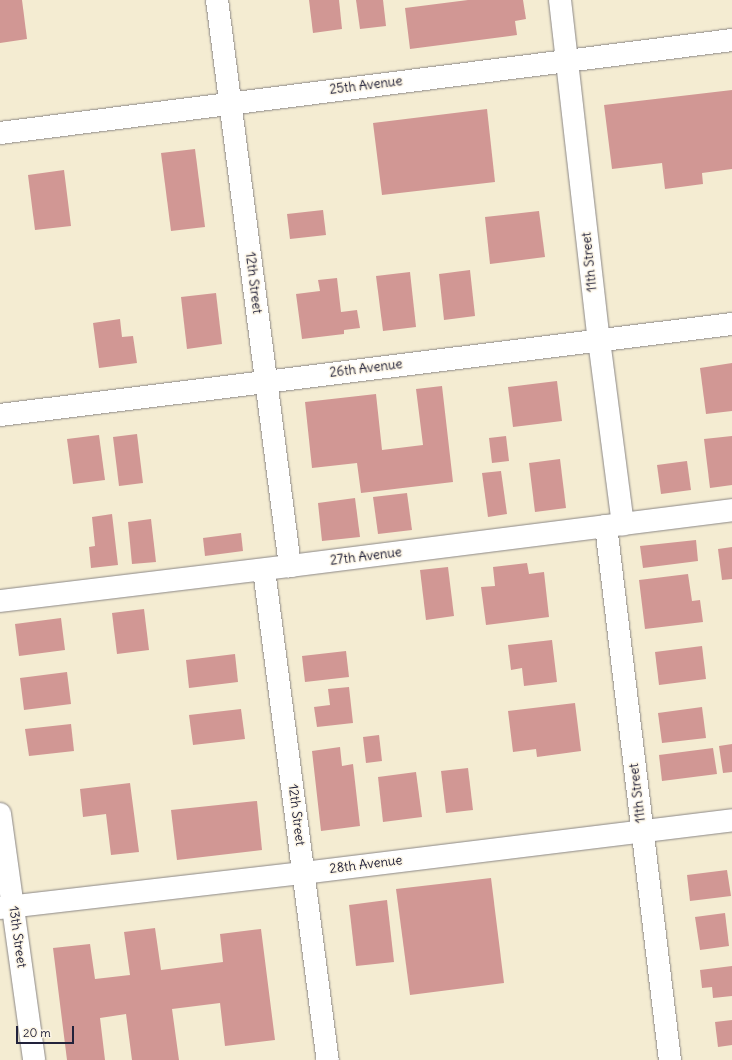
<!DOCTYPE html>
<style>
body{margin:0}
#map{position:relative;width:732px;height:1060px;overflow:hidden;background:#f4ecd2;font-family:Delius,sans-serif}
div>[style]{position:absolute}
.building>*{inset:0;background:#d19794}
.roads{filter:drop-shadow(0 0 1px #8b8786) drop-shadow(0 0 1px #8b8786)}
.minor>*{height:22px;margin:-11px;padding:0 11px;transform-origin:11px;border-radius:11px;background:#fff}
span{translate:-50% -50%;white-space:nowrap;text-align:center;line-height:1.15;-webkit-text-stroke:3px #fcf5e5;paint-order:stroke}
.street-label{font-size:13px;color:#22223b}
.scale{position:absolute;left:16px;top:1026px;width:58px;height:18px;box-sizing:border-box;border:2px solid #22223b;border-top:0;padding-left:5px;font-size:12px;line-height:14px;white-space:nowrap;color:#22223b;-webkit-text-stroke:3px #fcf5e5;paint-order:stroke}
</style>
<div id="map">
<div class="building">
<div style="clip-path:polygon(0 0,22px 0,27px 39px,0 43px)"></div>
<div style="clip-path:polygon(309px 0,339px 0,342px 29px,313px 33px)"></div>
<div style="clip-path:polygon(356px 0,383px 0,386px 26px,360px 29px)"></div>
<div style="clip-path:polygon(468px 0,523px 0,526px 19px,515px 21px,517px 35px,410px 49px,405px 8px)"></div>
<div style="clip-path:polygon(732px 90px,732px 169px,702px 173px,703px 184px,665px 189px,662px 163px,612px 169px,604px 105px)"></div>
<div style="clip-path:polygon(487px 109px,495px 182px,382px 195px,373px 123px)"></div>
<div style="clip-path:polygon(195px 149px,205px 227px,171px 231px,161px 153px)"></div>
<div style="clip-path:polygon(64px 170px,71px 226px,35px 230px,28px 175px)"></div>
<div style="clip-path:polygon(323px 210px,326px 235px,290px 239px,287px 214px)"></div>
<div style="clip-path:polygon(539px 211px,545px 257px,490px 264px,485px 217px)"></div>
<div style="clip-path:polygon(470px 270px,475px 316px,444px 320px,439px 274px)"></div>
<div style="clip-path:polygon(410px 272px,416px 327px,383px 331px,376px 276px)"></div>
<div style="clip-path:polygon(337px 278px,341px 312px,357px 310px,360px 328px,344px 330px,344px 334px,302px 339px,296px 294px,320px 291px,318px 280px)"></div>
<div style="clip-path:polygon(216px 293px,222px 344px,187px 349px,181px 297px)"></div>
<div style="clip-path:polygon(120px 319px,122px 337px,133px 336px,137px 363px,99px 368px,93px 323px)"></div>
<div style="clip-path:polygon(732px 363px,732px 411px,706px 414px,700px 368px)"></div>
<div style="clip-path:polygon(557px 381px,562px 421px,513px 427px,508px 387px)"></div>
<div style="clip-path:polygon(442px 386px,453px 482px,361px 493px,357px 463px,312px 468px,305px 402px,376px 394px,382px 450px,423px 445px,416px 389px)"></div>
<div style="clip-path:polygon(137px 434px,143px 483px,119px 486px,113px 437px)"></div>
<div style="clip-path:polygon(99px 435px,105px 480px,73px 484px,67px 439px)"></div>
<div style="clip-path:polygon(506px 436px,509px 461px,492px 463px,489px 438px)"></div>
<div style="clip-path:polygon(732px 436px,732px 485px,710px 488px,704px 439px)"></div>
<div style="clip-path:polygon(560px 459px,566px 508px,535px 512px,529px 463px)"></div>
<div style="clip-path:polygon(687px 461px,691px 490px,661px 494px,657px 465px)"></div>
<div style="clip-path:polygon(501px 471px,507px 514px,488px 517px,482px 473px)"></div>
<div style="clip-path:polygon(407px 493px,412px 530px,378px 534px,373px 497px)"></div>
<div style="clip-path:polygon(355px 498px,360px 537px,322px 541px,318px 503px)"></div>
<div style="clip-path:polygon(112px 514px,118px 565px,91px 568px,89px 547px,95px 546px,92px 517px)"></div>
<div style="clip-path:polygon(151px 519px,156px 562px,132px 564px,128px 522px)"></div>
<div style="clip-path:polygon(241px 533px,243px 551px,205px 556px,203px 538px)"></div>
<div style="clip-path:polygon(696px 540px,698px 561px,643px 568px,640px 546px)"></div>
<div style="clip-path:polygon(732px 547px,732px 579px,722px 580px,718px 549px)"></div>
<div style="clip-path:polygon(527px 563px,529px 574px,544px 572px,549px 617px,486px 625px,481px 587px,495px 586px,493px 567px)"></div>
<div style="clip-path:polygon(448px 567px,454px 616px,426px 620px,420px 570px)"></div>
<div style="clip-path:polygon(688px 574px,692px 601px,700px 600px,703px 622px,645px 629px,639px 580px)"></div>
<div style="clip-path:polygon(144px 609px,149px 650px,117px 654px,112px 613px)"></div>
<div style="clip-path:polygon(61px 618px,65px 650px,19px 656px,15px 624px)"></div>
<div style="clip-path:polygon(552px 640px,557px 682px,524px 686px,522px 668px,511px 670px,508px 645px)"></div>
<div style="clip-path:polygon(702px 646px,706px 679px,659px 685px,655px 652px)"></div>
<div style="clip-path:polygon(346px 651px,349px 677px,305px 682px,302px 656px)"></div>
<div style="clip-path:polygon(235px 654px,238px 682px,189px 688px,186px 660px)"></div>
<div style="clip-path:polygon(67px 672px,71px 704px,24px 710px,20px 678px)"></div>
<div style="clip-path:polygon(349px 687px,353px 723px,317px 727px,314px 707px,330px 705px,328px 689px)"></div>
<div style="clip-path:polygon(575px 703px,581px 751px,537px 757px,536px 749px,513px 752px,508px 711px)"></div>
<div style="clip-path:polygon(702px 707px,706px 738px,662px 743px,658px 713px)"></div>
<div style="clip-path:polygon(241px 709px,245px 739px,193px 745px,189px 715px)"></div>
<div style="clip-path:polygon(71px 724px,74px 751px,29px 756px,25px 729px)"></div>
<div style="clip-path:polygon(379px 735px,382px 761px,366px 763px,363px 737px)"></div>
<div style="clip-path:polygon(732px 744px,732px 772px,723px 773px,719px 746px)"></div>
<div style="clip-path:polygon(340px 747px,342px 766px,353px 764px,360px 826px,321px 831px,312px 751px)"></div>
<div style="clip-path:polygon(713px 748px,717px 774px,662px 781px,659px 755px)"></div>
<div style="clip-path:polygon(468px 768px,473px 810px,446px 813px,441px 771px)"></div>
<div style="clip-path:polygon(416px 772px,422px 817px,383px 822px,378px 777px)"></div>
<div style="clip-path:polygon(130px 783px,139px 852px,111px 855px,106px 814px,83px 817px,80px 789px)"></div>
<div style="clip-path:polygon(257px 801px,262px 850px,177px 860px,171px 810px)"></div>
<div style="clip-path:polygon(727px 870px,731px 896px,690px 901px,687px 875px)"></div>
<div style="clip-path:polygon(491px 878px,504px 983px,410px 995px,396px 889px)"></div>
<div style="clip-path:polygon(387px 900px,394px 962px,356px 966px,349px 905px)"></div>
<div style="clip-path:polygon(725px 913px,729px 946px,700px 950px,695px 917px)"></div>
<div style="clip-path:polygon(155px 928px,161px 970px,223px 962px,220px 934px,261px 929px,275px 1040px,225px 1046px,220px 1003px,172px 1009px,179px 1060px,132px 1060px,126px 1014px,100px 1018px,105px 1060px,67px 1060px,53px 948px,90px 944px,95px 979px,130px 975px,124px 932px)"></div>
<div style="clip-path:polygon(732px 966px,732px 996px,713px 998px,712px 987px,702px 988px,700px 970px)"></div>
<div style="clip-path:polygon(732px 1020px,732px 1045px,718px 1047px,715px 1022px)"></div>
</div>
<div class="roads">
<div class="minor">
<div style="left:217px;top:0;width:571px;rotate:82.65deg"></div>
<div style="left:560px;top:0;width:342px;rotate:83.5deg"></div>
<div style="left:599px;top:340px;width:186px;rotate:82.6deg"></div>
<div style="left:0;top:133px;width:738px;rotate:-7.24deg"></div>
<div style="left:0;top:415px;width:738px;rotate:-7.09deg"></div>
<div style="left:606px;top:526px;width:538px;rotate:83.17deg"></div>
<div style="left:264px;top:570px;width:494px;rotate:82.6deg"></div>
<div style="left:0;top:601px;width:292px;rotate:-6.9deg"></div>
<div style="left:290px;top:566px;width:446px;rotate:-7.2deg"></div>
<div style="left:0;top:814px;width:248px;rotate:82.1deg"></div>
<div style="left:0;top:908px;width:305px;rotate:-6.6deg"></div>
<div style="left:303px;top:873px;width:432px;rotate:-7deg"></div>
</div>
</div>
<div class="street-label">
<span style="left:366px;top:86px;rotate:-7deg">25th Avenue</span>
<span style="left:590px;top:262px;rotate:-96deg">11th Street</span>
<span style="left:253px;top:283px;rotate:83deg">12th Street</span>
<span style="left:366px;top:369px;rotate:-7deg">26th Avenue</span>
<span style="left:366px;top:557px;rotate:-7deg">27th Avenue</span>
<span style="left:638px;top:793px;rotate:-97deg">11th Street</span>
<span style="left:296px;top:815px;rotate:83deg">12th Street</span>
<span style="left:366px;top:865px;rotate:-7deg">28th Avenue</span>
<span style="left:17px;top:937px;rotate:82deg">13th Street</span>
</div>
<div class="scale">20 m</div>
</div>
